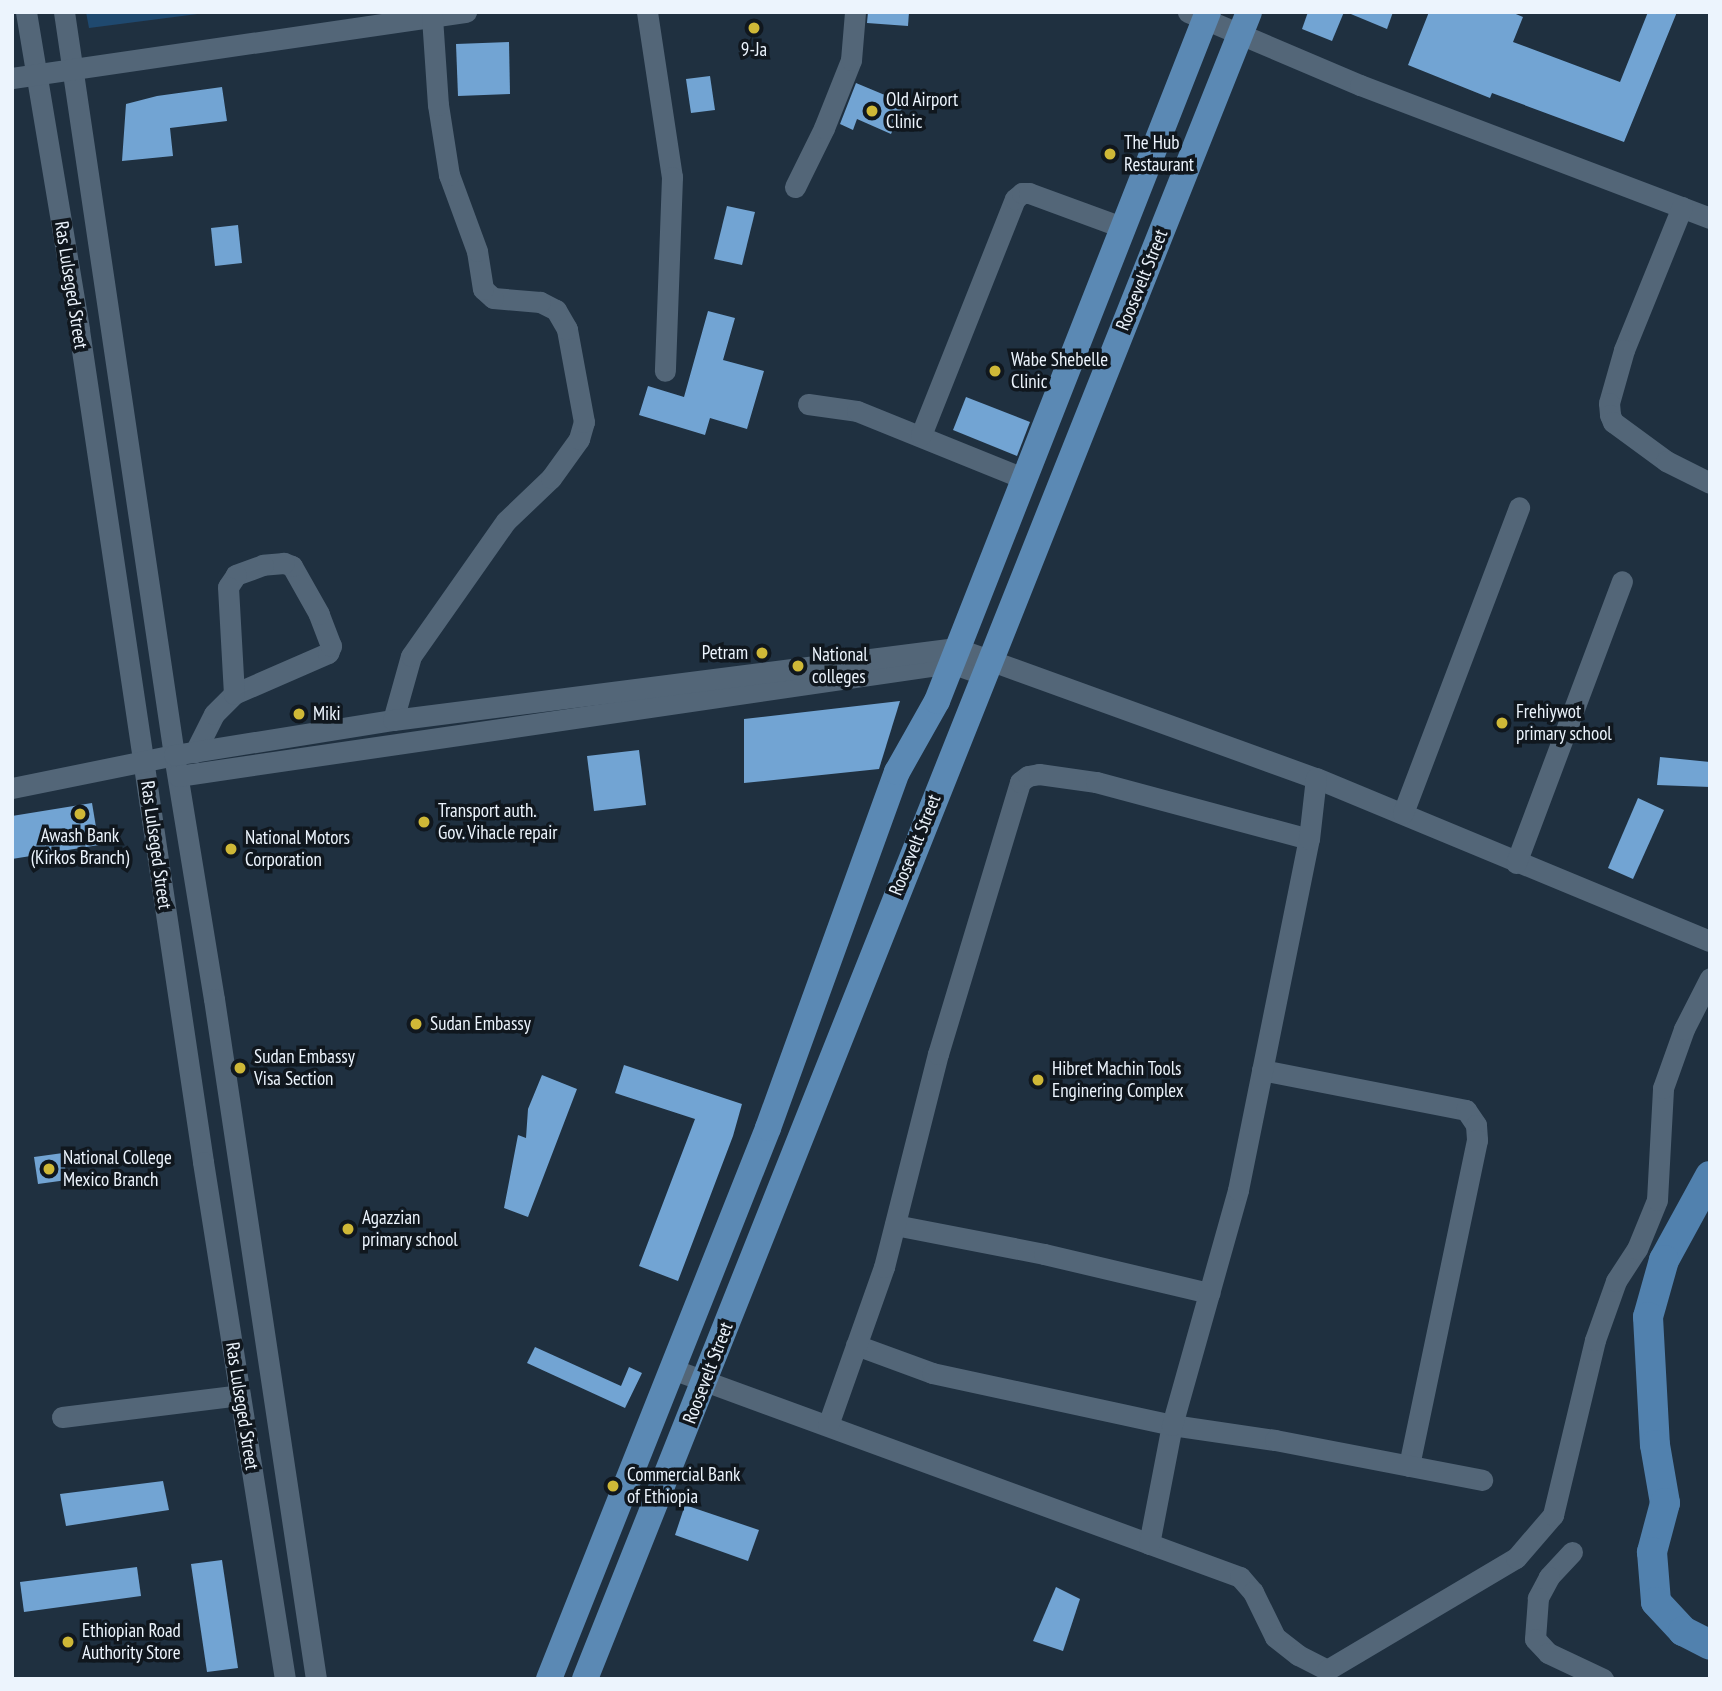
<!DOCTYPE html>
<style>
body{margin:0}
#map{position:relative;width:1722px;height:1691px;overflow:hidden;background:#1f3040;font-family:"PT Sans Narrow",sans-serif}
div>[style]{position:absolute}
.green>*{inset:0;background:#1f496f}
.river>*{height:30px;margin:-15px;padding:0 15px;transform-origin:15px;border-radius:15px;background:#5181ae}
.building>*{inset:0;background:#72a4d3}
.minor>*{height:21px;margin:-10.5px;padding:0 10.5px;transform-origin:10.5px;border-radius:10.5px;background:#536678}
.major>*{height:26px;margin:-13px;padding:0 13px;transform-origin:13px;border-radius:13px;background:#5b89b4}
.dots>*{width:19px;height:19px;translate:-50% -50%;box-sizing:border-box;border:4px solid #10171e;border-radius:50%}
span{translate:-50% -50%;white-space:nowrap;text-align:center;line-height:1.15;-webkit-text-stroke:7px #10171e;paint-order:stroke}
.poi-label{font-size:19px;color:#ecf4fd}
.left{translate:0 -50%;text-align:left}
.right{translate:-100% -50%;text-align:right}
.street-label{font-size:19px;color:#ecf4fd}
.frame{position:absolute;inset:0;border:14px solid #ecf4fd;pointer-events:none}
</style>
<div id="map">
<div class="green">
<div style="clip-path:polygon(86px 12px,213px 12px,89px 28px)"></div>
</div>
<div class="river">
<div style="left:1710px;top:1176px;width:96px;rotate:118.7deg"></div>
<div style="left:1664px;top:1260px;width:59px;rotate:105.7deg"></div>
<div style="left:1648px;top:1317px;width:128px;rotate:86.9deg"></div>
<div style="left:1655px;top:1445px;width:59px;rotate:80.2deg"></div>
<div style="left:1665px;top:1503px;width:51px;rotate:104.9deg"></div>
<div style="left:1652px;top:1552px;width:50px;rotate:85.4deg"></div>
<div style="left:1656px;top:1602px;width:40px;rotate:47deg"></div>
<div style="left:1683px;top:1631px;width:30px;rotate:27deg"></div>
</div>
<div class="building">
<div style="clip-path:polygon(868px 12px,909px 12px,908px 26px,867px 23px)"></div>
<div style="clip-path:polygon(1308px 12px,1344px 12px,1332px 41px,1302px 29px)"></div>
<div style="clip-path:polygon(1346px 12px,1393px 12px,1387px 29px)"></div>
<div style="clip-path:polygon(1429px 12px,1511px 12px,1523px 17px,1513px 42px,1620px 82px,1648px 12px,1677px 12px,1624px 142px,1492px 93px,1490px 98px,1408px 65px)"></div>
<div style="clip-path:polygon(509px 42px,510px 94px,458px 96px,456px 44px)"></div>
<div style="clip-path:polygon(710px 76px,715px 110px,691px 113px,686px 79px)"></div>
<div style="clip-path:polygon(856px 83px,904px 103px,891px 134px,857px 119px,853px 130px,840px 124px)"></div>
<div style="clip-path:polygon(222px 87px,227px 121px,170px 128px,173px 156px,122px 161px,126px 104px,157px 96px)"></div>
<div style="clip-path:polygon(727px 206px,755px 212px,742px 265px,714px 259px)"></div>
<div style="clip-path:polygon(238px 225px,242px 263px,215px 266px,211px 228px)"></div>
<div style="clip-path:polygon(708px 311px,735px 318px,723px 360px,764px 371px,747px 429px,710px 418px,705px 435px,639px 415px,648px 386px,684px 397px)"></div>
<div style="clip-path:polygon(966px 397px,1030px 422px,1017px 456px,953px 430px)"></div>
<div style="clip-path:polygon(900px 701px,879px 769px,744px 783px,744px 719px)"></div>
<div style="clip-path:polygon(639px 750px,646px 805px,594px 811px,587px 756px)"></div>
<div style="clip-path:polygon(1660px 757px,1710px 762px,1710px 787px,1657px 785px)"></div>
<div style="clip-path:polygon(1638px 798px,1664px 810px,1633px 879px,1608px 868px)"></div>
<div style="clip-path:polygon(92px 803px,99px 845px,12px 859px,12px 816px)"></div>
<div style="clip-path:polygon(624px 1065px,742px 1104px,733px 1136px,678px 1281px,639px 1266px,695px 1119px,615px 1093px)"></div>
<div style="clip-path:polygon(542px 1075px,577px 1089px,528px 1217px,504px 1208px,518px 1135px,526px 1138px,528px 1109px)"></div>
<div style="clip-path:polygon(63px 1153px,67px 1180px,38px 1184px,34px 1157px)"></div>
<div style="clip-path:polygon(535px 1347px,621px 1386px,629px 1367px,642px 1373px,625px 1408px,527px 1363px)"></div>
<div style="clip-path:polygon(163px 1481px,169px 1510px,66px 1526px,60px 1494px)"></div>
<div style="clip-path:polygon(685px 1505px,759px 1530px,748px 1561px,675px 1535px)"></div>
<div style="clip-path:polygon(222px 1560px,238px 1668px,207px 1672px,191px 1564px)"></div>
<div style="clip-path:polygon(137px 1567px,141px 1596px,24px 1612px,20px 1582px)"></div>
<div style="clip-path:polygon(1056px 1587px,1080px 1599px,1063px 1651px,1033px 1641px)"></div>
</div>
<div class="minor">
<div style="left:26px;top:12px;width:322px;rotate:80.5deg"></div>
<div style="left:79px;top:330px;width:841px;rotate:81.52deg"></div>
<div style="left:203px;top:1162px;width:523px;rotate:80.99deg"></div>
<div style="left:64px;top:12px;width:751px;rotate:81.58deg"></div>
<div style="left:174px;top:755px;width:247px;rotate:80.7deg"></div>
<div style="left:214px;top:999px;width:688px;rotate:81.47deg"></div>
<div style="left:647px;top:12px;width:167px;rotate:81.4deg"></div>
<div style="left:672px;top:177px;width:194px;rotate:92.1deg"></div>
<div style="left:1188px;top:12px;width:187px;rotate:23deg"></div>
<div style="left:1360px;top:85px;width:374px;rotate:20.8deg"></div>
<div style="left:12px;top:78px;width:459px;rotate:-8.3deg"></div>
<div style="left:795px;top:187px;width:66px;rotate:-63.8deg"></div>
<div style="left:824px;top:128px;width:73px;rotate:-68.3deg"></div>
<div style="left:851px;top:60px;width:48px;rotate:-85.2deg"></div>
<div style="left:1682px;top:207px;width:154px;rotate:112.1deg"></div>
<div style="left:1624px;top:350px;width:55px;rotate:105.8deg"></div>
<div style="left:1609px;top:403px;width:12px;rotate:85deg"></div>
<div style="left:1610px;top:415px;width:8px;rotate:67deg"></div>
<div style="left:1613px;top:422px;width:66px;rotate:36.3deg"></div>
<div style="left:1666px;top:461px;width:49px;rotate:26.6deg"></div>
<div style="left:808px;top:404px;width:49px;rotate:8.1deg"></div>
<div style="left:857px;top:411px;width:181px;rotate:22deg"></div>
<div style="left:921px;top:435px;width:254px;rotate:-68.3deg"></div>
<div style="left:1015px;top:199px;width:9px;rotate:-41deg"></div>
<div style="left:1022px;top:193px;width:7px"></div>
<div style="left:1029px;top:193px;width:99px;rotate:20.1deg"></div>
<div style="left:393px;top:720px;width:66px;rotate:-74.3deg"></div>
<div style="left:411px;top:656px;width:165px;rotate:-54.9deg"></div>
<div style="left:506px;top:521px;width:62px;rotate:-43.7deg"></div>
<div style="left:551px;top:478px;width:48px;rotate:-54.3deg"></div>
<div style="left:579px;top:439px;width:18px;rotate:-74deg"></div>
<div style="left:584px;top:422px;width:95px;rotate:-100.4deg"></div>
<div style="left:567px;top:329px;width:22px;rotate:-120deg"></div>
<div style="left:556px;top:310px;width:18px;rotate:-153deg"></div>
<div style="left:540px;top:302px;width:47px;rotate:-175.1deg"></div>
<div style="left:493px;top:298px;width:13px;rotate:-138deg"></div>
<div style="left:483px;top:289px;width:38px;rotate:-99deg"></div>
<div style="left:477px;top:251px;width:81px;rotate:-110.2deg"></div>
<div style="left:449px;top:175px;width:71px;rotate:-98.9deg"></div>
<div style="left:438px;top:105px;width:87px;rotate:-93.9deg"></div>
<div style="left:195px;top:752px;width:42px;rotate:-63.4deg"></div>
<div style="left:214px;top:714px;width:28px;rotate:-45deg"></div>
<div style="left:234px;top:694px;width:103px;rotate:-23.6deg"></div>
<div style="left:328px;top:653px;width:8px;rotate:-67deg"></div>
<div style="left:331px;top:646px;width:34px;rotate:-111deg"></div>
<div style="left:319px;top:614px;width:55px;rotate:-119.4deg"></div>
<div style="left:292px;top:566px;width:9px;rotate:-159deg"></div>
<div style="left:284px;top:563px;width:21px;rotate:175deg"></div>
<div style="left:263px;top:565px;width:29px;rotate:160deg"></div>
<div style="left:236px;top:575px;width:14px;rotate:124deg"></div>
<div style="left:228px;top:587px;width:107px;rotate:86.8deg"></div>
<div style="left:178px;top:776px;width:781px;rotate:-8.32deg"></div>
<div style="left:951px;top:663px;width:36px;rotate:19deg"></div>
<div style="left:12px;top:788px;width:165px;rotate:-11.5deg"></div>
<div style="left:174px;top:755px;width:222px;rotate:-9.1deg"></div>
<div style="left:393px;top:720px;width:568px;rotate:-7.29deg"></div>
<div style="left:956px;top:648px;width:383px;rotate:19.9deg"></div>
<div style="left:1316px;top:778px;width:426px;rotate:22.5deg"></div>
<div style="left:1403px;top:813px;width:327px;rotate:-69.2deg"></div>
<div style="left:1516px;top:863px;width:301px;rotate:-69.4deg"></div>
<div style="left:1262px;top:1070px;width:208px;rotate:11.1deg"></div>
<div style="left:1466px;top:1110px;width:18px;rotate:56deg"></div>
<div style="left:1476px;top:1125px;width:15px;rotate:86deg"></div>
<div style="left:1477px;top:1140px;width:333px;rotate:101.8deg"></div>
<div style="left:895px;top:1225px;width:152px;rotate:11deg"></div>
<div style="left:1044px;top:1254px;width:170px;rotate:13.3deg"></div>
<div style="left:856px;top:1345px;width:81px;rotate:20.2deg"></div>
<div style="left:932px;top:1373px;width:246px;rotate:12.2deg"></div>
<div style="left:1172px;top:1425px;width:104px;rotate:8.3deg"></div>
<div style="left:1275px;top:1440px;width:211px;rotate:10.9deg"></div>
<div style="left:672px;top:1369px;width:605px;rotate:20.11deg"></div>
<div style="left:1240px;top:1577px;width:20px;rotate:49deg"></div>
<div style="left:1253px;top:1592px;width:50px;rotate:63.9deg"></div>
<div style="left:1275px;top:1637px;width:29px;rotate:38deg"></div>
<div style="left:1298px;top:1655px;width:33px;rotate:27deg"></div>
<div style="left:1327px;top:1670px;width:220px;rotate:-30.7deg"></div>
<div style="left:1516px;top:1558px;width:57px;rotate:-49.3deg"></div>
<div style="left:1553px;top:1515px;width:180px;rotate:-76.5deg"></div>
<div style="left:1595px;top:1340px;width:63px;rotate:-70.4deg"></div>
<div style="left:1616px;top:1281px;width:38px;rotate:-57deg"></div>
<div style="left:1637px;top:1249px;width:53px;rotate:-67.8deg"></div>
<div style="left:1657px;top:1200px;width:112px;rotate:-86.9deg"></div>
<div style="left:1663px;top:1088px;width:63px;rotate:-70.4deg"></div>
<div style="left:1684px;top:1029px;width:57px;rotate:-63deg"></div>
<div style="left:62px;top:1417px;width:179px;rotate:-7deg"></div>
<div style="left:828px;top:1425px;width:168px;rotate:-70.5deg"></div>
<div style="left:884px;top:1267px;width:220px;rotate:-75.8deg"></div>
<div style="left:938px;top:1054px;width:284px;rotate:-73.2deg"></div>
<div style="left:1020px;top:782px;width:10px;rotate:-37deg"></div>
<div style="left:1028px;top:776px;width:11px;rotate:-10deg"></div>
<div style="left:1039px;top:774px;width:58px;rotate:8deg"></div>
<div style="left:1096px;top:782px;width:220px;rotate:15deg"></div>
<div style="left:1149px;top:1544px;width:121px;rotate:-79.1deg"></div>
<div style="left:1172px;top:1425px;width:244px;rotate:-74.3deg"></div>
<div style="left:1238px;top:1190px;width:358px;rotate:-78.6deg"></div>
<div style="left:1309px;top:839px;width:61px;rotate:-83.5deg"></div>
<div style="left:1572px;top:1552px;width:34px;rotate:133deg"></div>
<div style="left:1549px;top:1577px;width:24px;rotate:118deg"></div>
<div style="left:1538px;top:1598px;width:41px;rotate:94.2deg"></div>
<div style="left:1535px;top:1639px;width:19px;rotate:47deg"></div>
<div style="left:1548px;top:1653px;width:61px;rotate:25.3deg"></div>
</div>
<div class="major">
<div style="left:549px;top:1679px;width:593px;rotate:-68.32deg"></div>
<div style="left:768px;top:1128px;width:379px;rotate:-70.1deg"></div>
<div style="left:897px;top:772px;width:81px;rotate:-60.6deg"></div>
<div style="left:937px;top:701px;width:740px;rotate:-68.53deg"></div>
<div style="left:585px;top:1679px;width:1794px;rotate:-68.28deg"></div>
</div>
<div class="dots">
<div style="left:754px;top:28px;background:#cfb837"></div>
<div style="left:872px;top:111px;background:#cfb837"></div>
<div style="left:1110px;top:154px;background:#cfb837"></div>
<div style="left:995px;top:371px;background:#cfb837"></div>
<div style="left:762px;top:653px;background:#cfb837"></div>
<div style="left:798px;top:666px;background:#cfb837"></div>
<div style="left:299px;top:714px;background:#cfb837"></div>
<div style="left:1502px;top:723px;background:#cfb837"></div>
<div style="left:80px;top:814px;background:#cfb837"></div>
<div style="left:424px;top:822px;background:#cfb837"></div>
<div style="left:231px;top:849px;background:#cfb837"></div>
<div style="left:416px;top:1024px;background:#cfb837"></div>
<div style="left:240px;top:1068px;background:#cfb837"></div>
<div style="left:1038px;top:1080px;background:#cfb837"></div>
<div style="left:49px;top:1169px;background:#cfb837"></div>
<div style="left:348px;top:1229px;background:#cfb837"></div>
<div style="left:613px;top:1486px;background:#cfb837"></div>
<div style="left:68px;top:1642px;background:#cfb837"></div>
</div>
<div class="poi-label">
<span style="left:754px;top:50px">9-Ja</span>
<span class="left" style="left:886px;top:111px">Old Airport<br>Clinic</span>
<span class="left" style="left:1124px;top:154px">The Hub<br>Restaurant</span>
<span class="left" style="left:1011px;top:371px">Wabe Shebelle<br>Clinic</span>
<span class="right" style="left:748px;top:653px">Petram</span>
<span class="left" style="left:812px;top:666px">National<br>colleges</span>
<span class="left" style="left:1516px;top:723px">Frehiywot<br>primary school</span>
<span class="left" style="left:313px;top:714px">Miki</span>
<span class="left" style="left:438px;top:822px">Transport auth.<br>Gov. Vihacle repair</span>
<span style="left:80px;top:847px">Awash Bank<br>(Kirkos Branch)</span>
<span class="left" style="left:245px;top:849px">National Motors<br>Corporation</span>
<span class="left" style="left:430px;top:1024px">Sudan Embassy</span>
<span class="left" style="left:254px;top:1068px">Sudan Embassy<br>Visa Section</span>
<span class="left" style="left:1052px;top:1080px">Hibret Machin Tools<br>Enginering Complex</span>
<span class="left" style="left:63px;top:1169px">National College<br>Mexico Branch</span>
<span class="left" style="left:362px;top:1229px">Agazzian<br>primary school</span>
<span class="left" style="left:627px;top:1486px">Commercial Bank<br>of Ethiopia</span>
<span class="left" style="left:82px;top:1642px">Ethiopian Road<br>Authority Store</span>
</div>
<div class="street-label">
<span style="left:1142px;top:280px;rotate:-68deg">Roosevelt Street</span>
<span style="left:71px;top:285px;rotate:81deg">Ras Lulseged Street</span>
<span style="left:156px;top:845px;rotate:82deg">Ras Lulseged Street</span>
<span style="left:915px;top:845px;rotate:-68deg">Roosevelt Street</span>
<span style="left:708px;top:1373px;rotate:-69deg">Roosevelt Street</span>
<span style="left:242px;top:1406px;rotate:81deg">Ras Lulseged Street</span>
</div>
<div class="frame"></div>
</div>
